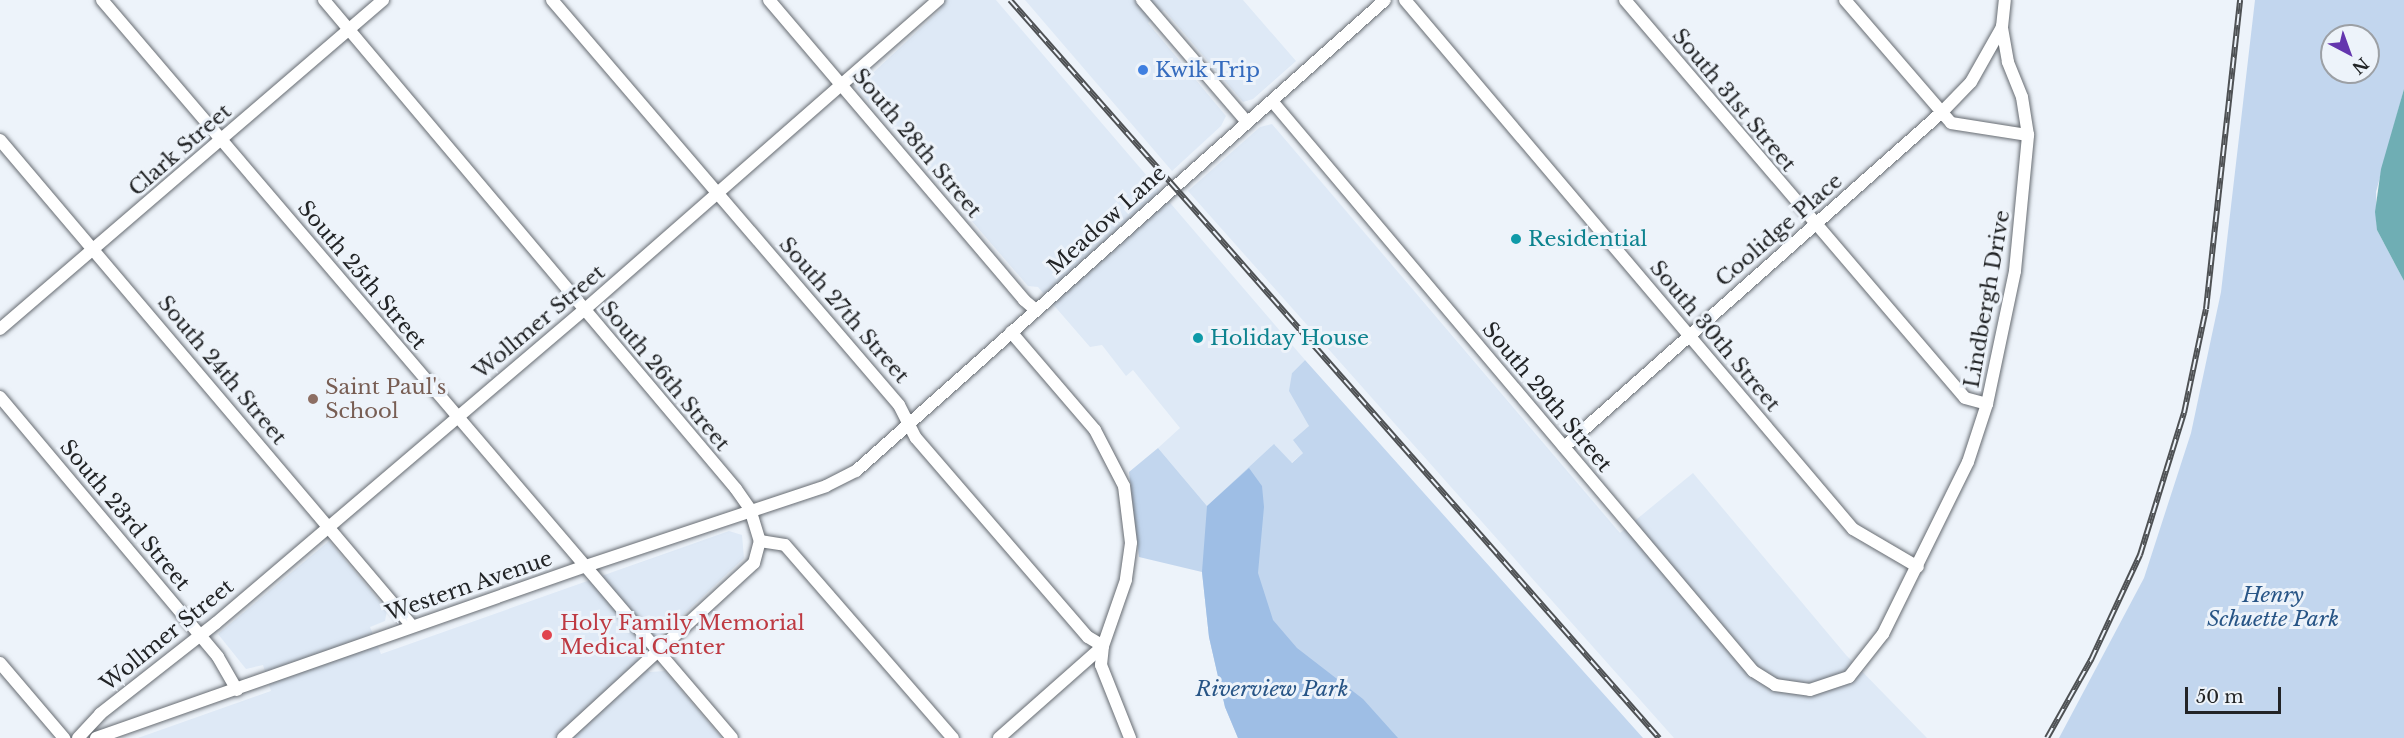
<!DOCTYPE html>
<style>
body{margin:0}
#map{position:relative;width:2404px;height:738px;overflow:hidden;background:#edf3fa;font-family:"Libre Baskerville",serif}
div>[style]{position:absolute}
.built>*{inset:0;background:#dee9f6}
.green>*{inset:0;background:#c2d6ee}
.forest>*{inset:0;background:#9ebee5}
.water>*{inset:0;background:#6faeb4}
.roads{filter:drop-shadow(0 0 2px #676c72) drop-shadow(0 0 2px #676c72)}
.minor>*{height:12px;margin:-6px;padding:0 6px;transform-origin:6px;border-radius:6px;background:#fff}
.rail>*{height:6px;margin-top:-3px;transform-origin:0;background:repeating-linear-gradient(90deg,#edf3fa 0 11px,#4e5154 0 22px);box-sizing:border-box;border-block:2px solid #4e5154}
.dots>*{width:16px;height:16px;translate:-50% -50%;box-sizing:border-box;border:3px solid #edf3fa;border-radius:50%}
span{translate:-50% -50%;white-space:nowrap;text-align:center;line-height:1.15;-webkit-text-stroke:6px #edf3fa;paint-order:stroke}
.shop-label{font-size:21px;color:#366cbe}
.left{translate:0 -50%;text-align:left}
.street-label{font-size:21px;color:#222426}
.culture-label{font-size:21px;color:#0d838f}
.education-label{font-size:21px;color:#785e54}
.park-label{font-size:21px;color:#285586;font-style:italic}
.health-label{font-size:21px;color:#be3a42}
.north{position:absolute;left:2320px;top:24px;width:60px;height:60px;box-sizing:border-box;background:#edf3fa;border:2px solid #9ca0a5;border-radius:50%;rotate:139deg;font-size:16px;font-weight:700;line-height:24px;text-align:center;color:#222426}
.north::after{content:'';display:block;margin:auto;width:21px;height:27px;background:#6436ae;clip-path:polygon(50% 0,100% 100%,50% 72%,0 100%)}
.scale{position:absolute;left:2185px;top:687px;width:96px;height:27px;box-sizing:border-box;border:3px solid #222426;border-top:0;padding-left:8px;font-size:18px;line-height:21px;white-space:nowrap;color:#222426;-webkit-text-stroke:4px #edf3fa;paint-order:stroke}
</style>
<div id="map">
<div class="built">
<div style="clip-path:polygon(934px 0,996px 0,1305px 360px,1292px 373px,1309px 426px,1303px 453px,1291px 463px,1275px 445px,1207px 506px,1158px 448px,1180px 428px,1133px 370px,1126px 376px,1102px 345px,1090px 347px,1038px 287px,1028px 286px,857px 88px,941px 9px)"></div>
<div style="clip-path:polygon(1025px 0,1243px 0,1296px 61px,1253px 99px,1243px 102px,1164px 10px,1148px 23px,1226px 116px,1221px 126px,1172px 171px)"></div>
<div style="clip-path:polygon(1272px 124px,1620px 533px,1693px 473px,1846px 655px,1927px 738px,1674px 738px,1188px 191px,1260px 127px)"></div>
<div style="clip-path:polygon(729px 531px,742px 535px,744px 558px,637px 658px,650px 672px,665px 671px,722px 738px,138px 738px,271px 691px,263px 665px,246px 669px,218px 634px,329px 541px,387px 610px,385px 621px,370px 627px,381px 654px)"></div>
</div>
<div class="green">
<div style="clip-path:polygon(evenodd,2255px 0,2404px 0,2404px 89px,2376px 192px,2377px 230px,2404px 281px,2404px 738px,2059px 738px,2144px 578px,2191px 433px,2221px 292px,2255px 0,2332px 36px,2368px 36px,2368px 72px,2332px 72px,2332px 36px)"></div>
<div style="clip-path:polygon(1305px 360px,1643px 738px,1238px 738px,1225px 707px,1209px 637px,1202px 572px,1139px 557px,1129px 472px,1158px 448px,1207px 506px,1274px 444px,1292px 463px,1303px 453px,1293px 440px,1309px 426px,1289px 391px,1292px 373px)"></div>
</div>
<div class="forest">
<div style="clip-path:polygon(1249px 468px,1262px 486px,1264px 507px,1258px 573px,1273px 620px,1297px 648px,1363px 699px,1398px 738px,1238px 738px,1225px 707px,1209px 637px,1202px 572px,1207px 506px)"></div>
</div>
<div class="water">
<div style="clip-path:polygon(2404px 89px,2404px 281px,2377px 230px,2375px 212px,2381px 169px)"></div>
</div>
<div class="roads">
<div class="minor">
<div style="left:102px;top:0;width:970px;rotate:49.51deg"></div>
<div style="left:324px;top:0;width:639px;rotate:49.88deg"></div>
<div style="left:736px;top:489px;width:24px;rotate:55deg"></div>
<div style="left:750px;top:509px;width:34px;rotate:73deg"></div>
<div style="left:760px;top:541px;width:25px;rotate:9deg"></div>
<div style="left:785px;top:545px;width:256px;rotate:49deg"></div>
<div style="left:552px;top:0;width:533px;rotate:49.41deg"></div>
<div style="left:899px;top:405px;width:37px;rotate:63deg"></div>
<div style="left:916px;top:438px;width:263px;rotate:49.2deg"></div>
<div style="left:1088px;top:637px;width:17px;rotate:31deg"></div>
<div style="left:1103px;top:646px;width:139px;rotate:138.5deg"></div>
<div style="left:769px;top:0;width:394px;rotate:49.6deg"></div>
<div style="left:1024px;top:300px;width:16px;rotate:40deg"></div>
<div style="left:1142px;top:0;width:161px;rotate:49.3deg"></div>
<div style="left:1405px;top:0;width:693px;rotate:49.74deg"></div>
<div style="left:1853px;top:529px;width:75px;rotate:30.3deg"></div>
<div style="left:1625px;top:0;width:523px;rotate:49.49deg"></div>
<div style="left:1965px;top:398px;width:23px;rotate:15deg"></div>
<div style="left:1845px;top:0;width:162px;rotate:49.2deg"></div>
<div style="left:1951px;top:123px;width:78px;rotate:8.9deg"></div>
<div style="left:1272px;top:101px;width:746px;rotate:49.84deg"></div>
<div style="left:1753px;top:671px;width:26px;rotate:32deg"></div>
<div style="left:1775px;top:685px;width:35px;rotate:8deg"></div>
<div style="left:1810px;top:690px;width:41px;rotate:-18.4deg"></div>
<div style="left:1849px;top:677px;width:55px;rotate:-51.7deg"></div>
<div style="left:1883px;top:634px;width:192px;rotate:-63.7deg"></div>
<div style="left:1968px;top:462px;width:61px;rotate:-71.9deg"></div>
<div style="left:1987px;top:404px;width:136px;rotate:-78.1deg"></div>
<div style="left:2015px;top:271px;width:137px;rotate:-84.5deg"></div>
<div style="left:2028px;top:135px;width:38px;rotate:-99deg"></div>
<div style="left:2022px;top:97px;width:38px;rotate:-112deg"></div>
<div style="left:2008px;top:62px;width:36px;rotate:-100deg"></div>
<div style="left:2002px;top:27px;width:27px;rotate:-84deg"></div>
<div style="left:0;top:140px;width:637px;rotate:49.71deg"></div>
<div style="left:0;top:329px;width:505px;rotate:-40.66deg"></div>
<div style="left:1011px;top:332px;width:129px;rotate:49.4deg"></div>
<div style="left:1095px;top:430px;width:63px;rotate:62.6deg"></div>
<div style="left:1124px;top:486px;width:57px;rotate:83deg"></div>
<div style="left:1131px;top:543px;width:37px;rotate:98deg"></div>
<div style="left:1126px;top:580px;width:70px;rotate:109.2deg"></div>
<div style="left:1103px;top:646px;width:19px;rotate:96deg"></div>
<div style="left:1101px;top:665px;width:79px;rotate:68.3deg"></div>
<div style="left:0;top:397px;width:339px;rotate:50deg"></div>
<div style="left:218px;top:657px;width:38px;rotate:60deg"></div>
<div style="left:1564px;top:447px;width:504px;rotate:-41.54deg"></div>
<div style="left:1941px;top:113px;width:43px;rotate:-45.9deg"></div>
<div style="left:1971px;top:82px;width:63px;rotate:-60.6deg"></div>
<div style="left:0;top:663px;width:99px;rotate:49.5deg"></div>
<div style="left:78px;top:738px;width:33px;rotate:-47deg"></div>
<div style="left:100px;top:714px;width:147px;rotate:-38.1deg"></div>
<div style="left:216px;top:623px;width:483px;rotate:-40.4deg"></div>
<div style="left:584px;top:310px;width:471px;rotate:-41.2deg"></div>
<div style="left:96px;top:738px;width:516px;rotate:-19.35deg"></div>
<div style="left:583px;top:567px;width:256px;rotate:-18.4deg"></div>
<div style="left:826px;top:486px;width:34px;rotate:-27deg"></div>
<div style="left:856px;top:471px;width:708px;rotate:-41.68deg"></div>
<div style="left:563px;top:738px;width:259px;rotate:-42.5deg"></div>
<div style="left:754px;top:563px;width:23px;rotate:-75deg"></div>
</div>
</div>
<div class="rail">
<div style="left:1010px;top:0;width:983px;rotate:48.67deg"></div>
<div style="left:2047px;top:738px;width:90px;rotate:-60.6deg"></div>
<div style="left:2091px;top:660px;width:116px;rotate:-65deg"></div>
<div style="left:2140px;top:555px;width:149px;rotate:-72.8deg"></div>
<div style="left:2184px;top:413px;width:106px;rotate:-78.1deg"></div>
<div style="left:2206px;top:309px;width:311px;rotate:-83.7deg"></div>
</div>
<div class="dots">
<div style="left:1143px;top:70px;background:#3f7fe0"></div>
<div style="left:1516px;top:239px;background:#0f9aa8"></div>
<div style="left:1198px;top:338px;background:#0f9aa8"></div>
<div style="left:313px;top:399px;background:#8d6e63"></div>
<div style="left:547px;top:635px;background:#e0444e"></div>
</div>
<div class="shop-label">
<span class="left" style="left:1155px;top:70px">Kwik Trip</span>
</div>
<div class="street-label">
<span style="left:1734px;top:100px;rotate:50deg">South 31st Street</span>
<span style="left:917px;top:143px;rotate:50deg">South 28th Street</span>
<span style="left:180px;top:150px;rotate:-41deg">Clark Street</span>
<span style="left:1107px;top:220px;rotate:-42deg">Meadow Lane</span>
<span style="left:1779px;top:230px;rotate:-41deg">Coolidge Place</span>
<span style="left:362px;top:275px;rotate:50deg">South 25th Street</span>
<span style="left:1987px;top:299px;rotate:-80deg">Lindbergh Drive</span>
<span style="left:844px;top:310px;rotate:49deg">South 27th Street</span>
<span style="left:539px;top:322px;rotate:-40deg">Wollmer Street</span>
<span style="left:1715px;top:336px;rotate:50deg">South 30th Street</span>
<span style="left:222px;top:370px;rotate:50deg">South 24th Street</span>
<span style="left:665px;top:376px;rotate:50deg">South 26th Street</span>
<span style="left:1547px;top:397px;rotate:50deg">South 29th Street</span>
<span style="left:125px;top:515px;rotate:50deg">South 23rd Street</span>
<span style="left:469px;top:586px;rotate:-19deg">Western Avenue</span>
<span style="left:167px;top:635px;rotate:-39deg">Wollmer Street</span>
</div>
<div class="culture-label">
<span class="left" style="left:1528px;top:239px">Residential</span>
<span class="left" style="left:1210px;top:338px">Holiday House</span>
</div>
<div class="education-label">
<span class="left" style="left:325px;top:399px">Saint Paul's<br>School</span>
</div>
<div class="park-label">
<span style="left:2273px;top:607px">Henry<br>Schuette Park</span>
<span style="left:1272px;top:689px">Riverview Park</span>
</div>
<div class="health-label">
<span class="left" style="left:560px;top:635px">Holy Family Memorial<br>Medical Center</span>
</div>
<div class="north">N</div>
<div class="scale">50 m</div>
</div>
